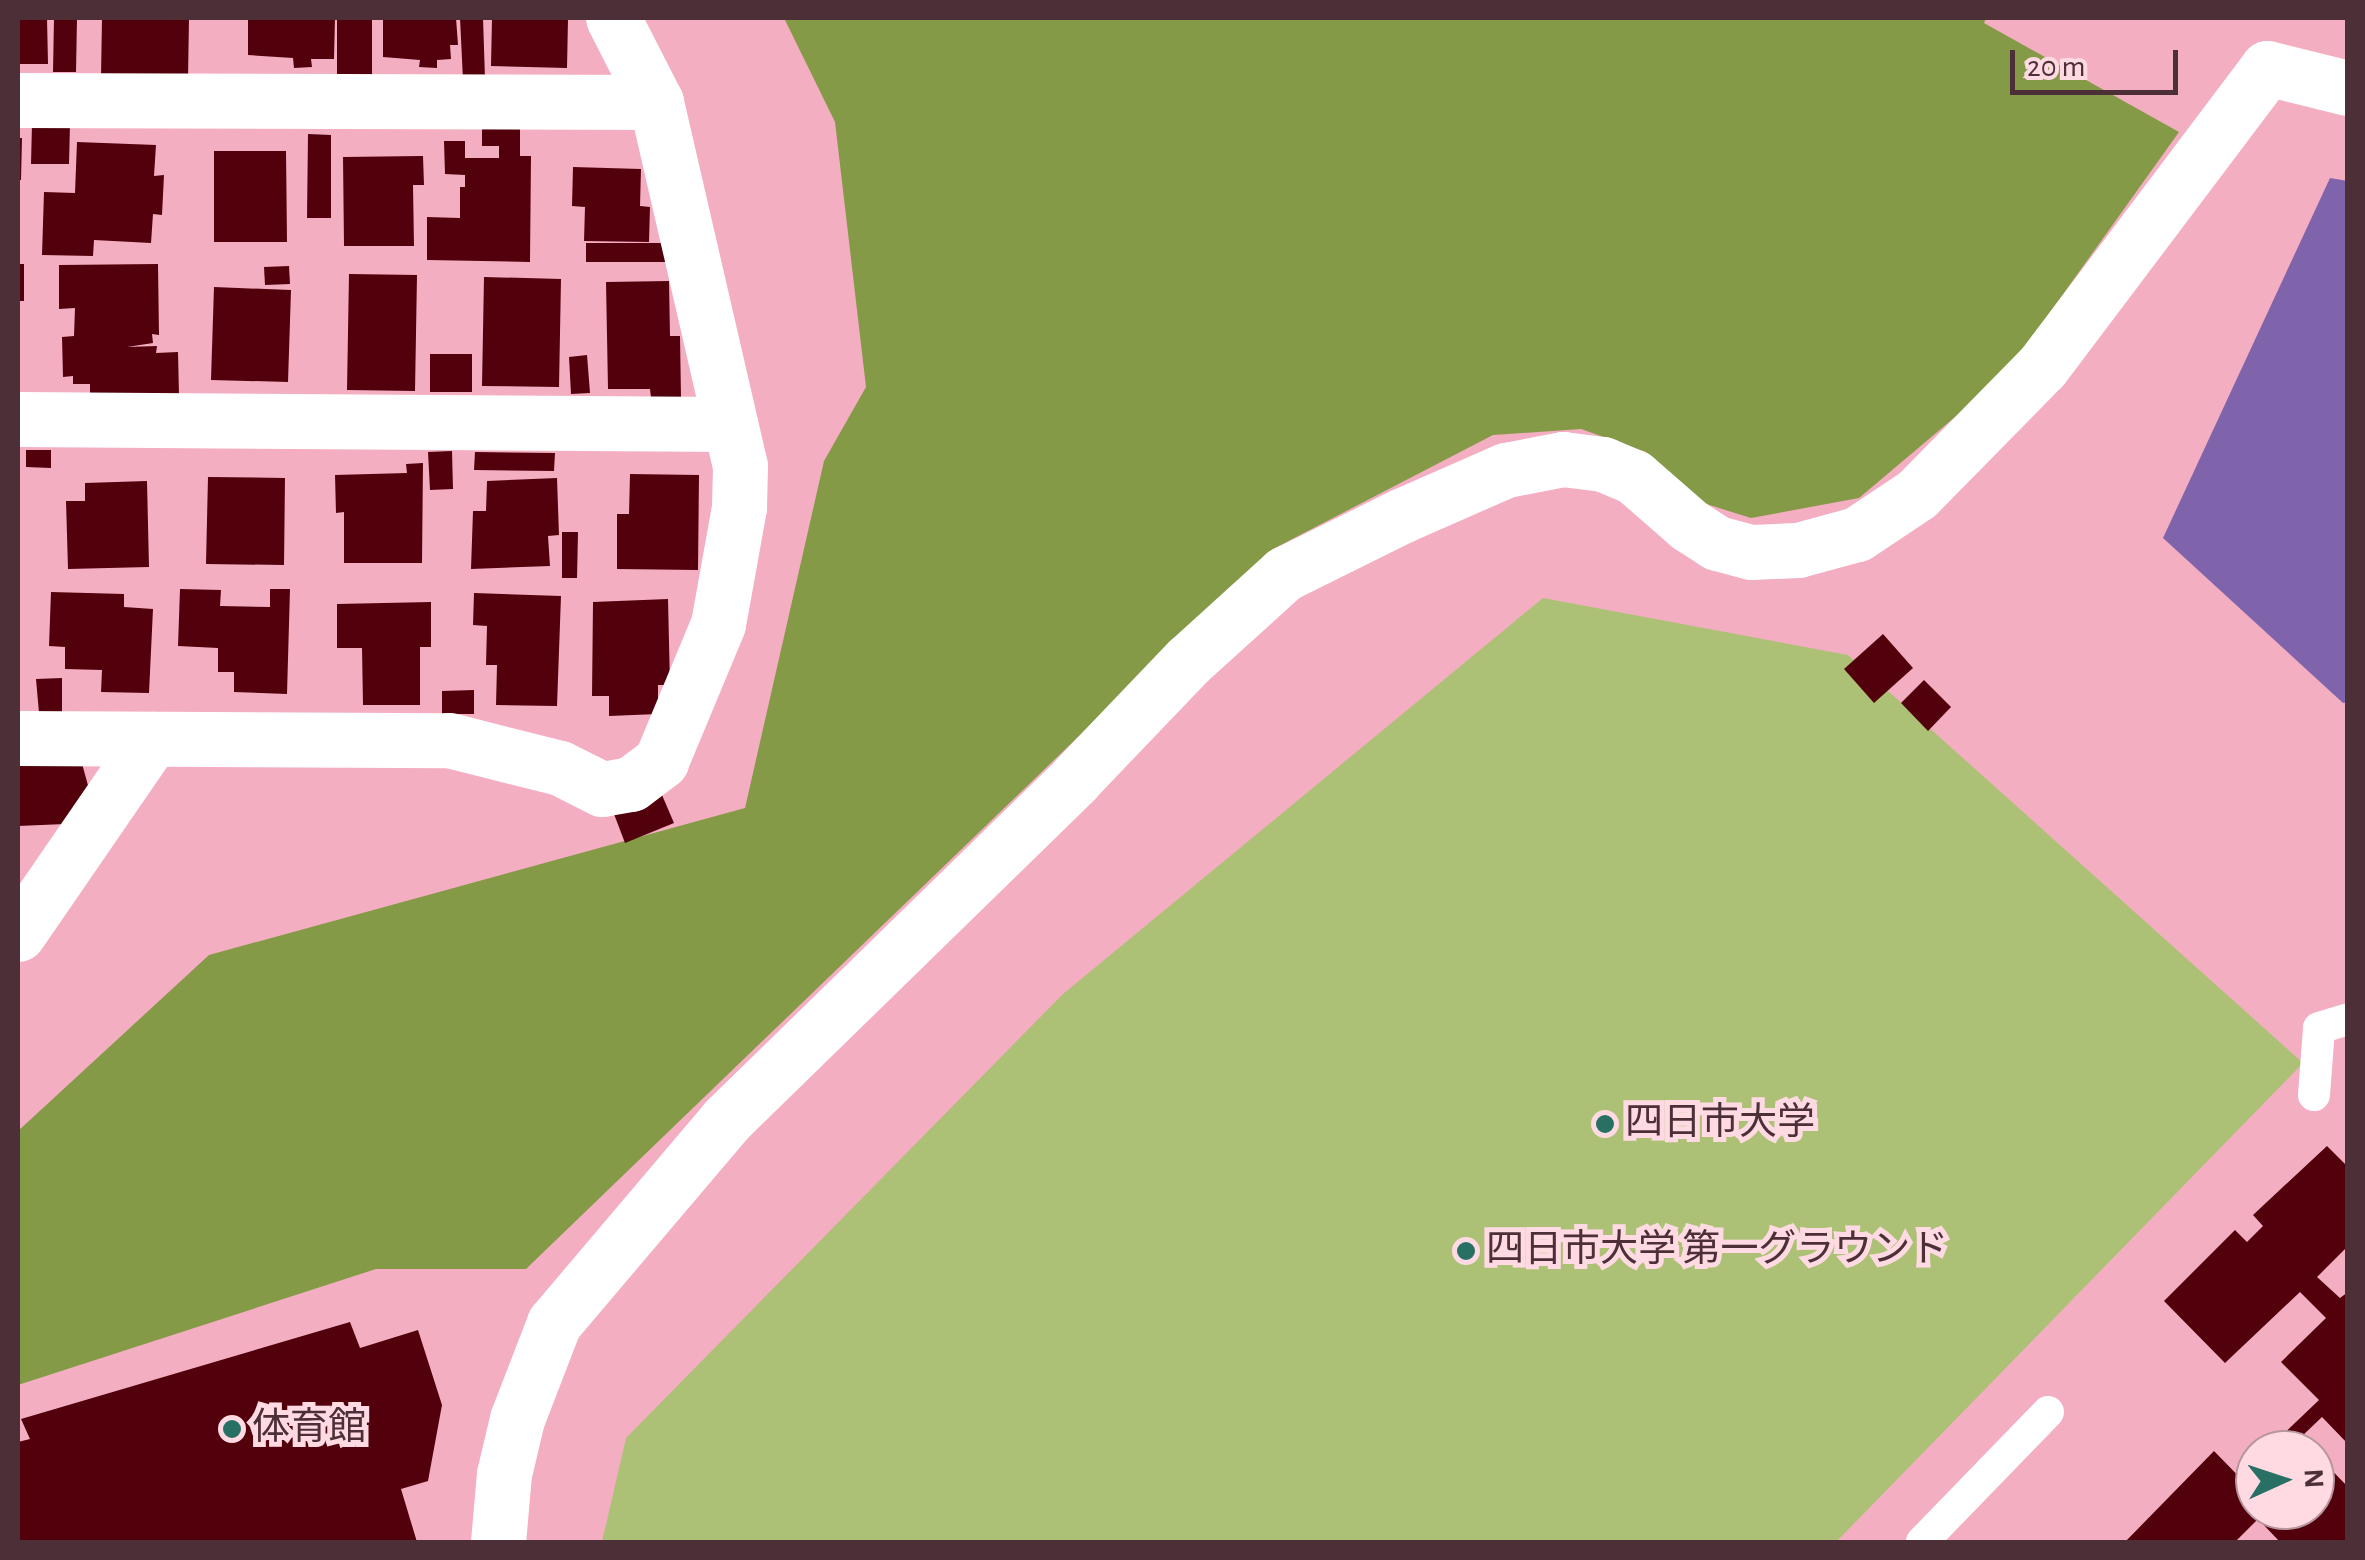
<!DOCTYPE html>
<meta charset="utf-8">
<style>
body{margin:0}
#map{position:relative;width:2365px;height:1560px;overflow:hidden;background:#f4aec1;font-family:"Alegreya Sans","Noto Sans JP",sans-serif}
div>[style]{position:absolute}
.green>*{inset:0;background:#acc175}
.forest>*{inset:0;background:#859a47}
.water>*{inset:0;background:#8064ab}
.building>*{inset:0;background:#51000c}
.lane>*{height:32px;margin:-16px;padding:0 16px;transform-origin:16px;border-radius:16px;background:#fff}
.street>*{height:55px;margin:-27.5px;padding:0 27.5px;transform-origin:27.5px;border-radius:27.5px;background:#fff}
.dots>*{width:28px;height:28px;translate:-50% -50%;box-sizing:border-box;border:5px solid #ffdae3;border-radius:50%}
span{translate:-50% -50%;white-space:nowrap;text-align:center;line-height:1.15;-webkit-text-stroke:10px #ffdae3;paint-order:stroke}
.poi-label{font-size:38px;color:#4c2f37}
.left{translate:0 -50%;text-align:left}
.frame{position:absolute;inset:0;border:20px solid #4c2f37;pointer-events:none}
.north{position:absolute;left:2235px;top:1430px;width:100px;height:100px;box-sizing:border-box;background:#ffdae3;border:2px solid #b7969e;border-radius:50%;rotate:87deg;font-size:28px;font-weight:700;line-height:40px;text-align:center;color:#4c2f37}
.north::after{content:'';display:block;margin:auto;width:35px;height:45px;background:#286f64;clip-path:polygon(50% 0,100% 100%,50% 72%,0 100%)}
.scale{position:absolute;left:2010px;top:50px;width:168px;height:45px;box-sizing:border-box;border:5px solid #4c2f37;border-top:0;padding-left:12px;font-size:30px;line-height:35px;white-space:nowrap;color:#4c2f37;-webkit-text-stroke:8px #ffdae3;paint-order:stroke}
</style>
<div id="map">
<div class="green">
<div style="clip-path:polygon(1543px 598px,1848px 655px,2303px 1063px,1836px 1542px,602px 1542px,626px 1438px,1063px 994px)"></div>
</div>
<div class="forest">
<div style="clip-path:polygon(784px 18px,1986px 18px,1984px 23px,2179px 132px,2006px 374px,1859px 498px,1751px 518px,1703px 503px,1646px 452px,1581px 429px,1493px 435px,1273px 549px,526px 1269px,376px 1269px,18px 1385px,18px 1131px,209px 955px,745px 808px,824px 461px,866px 387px,835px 122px)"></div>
</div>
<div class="water">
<div style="clip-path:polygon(2330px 178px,2348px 181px,2348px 702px,2343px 703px,2163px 538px)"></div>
</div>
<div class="building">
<div style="clip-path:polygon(18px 18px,47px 18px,48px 64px,18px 64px)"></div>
<div style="clip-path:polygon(54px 18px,77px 18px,76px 72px,53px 72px)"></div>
<div style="clip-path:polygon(102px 18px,189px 18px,188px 79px,101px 78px)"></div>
<div style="clip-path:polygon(248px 18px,335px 18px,334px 59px,311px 59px,312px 67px,294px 68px,293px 58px,248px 55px)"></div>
<div style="clip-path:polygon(383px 18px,456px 18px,458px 45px,450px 45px,451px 59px,437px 60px,437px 68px,419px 67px,420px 60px,383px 57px)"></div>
<div style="clip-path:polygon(460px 18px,483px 18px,485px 79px,463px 80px)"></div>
<div style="clip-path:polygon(492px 18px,568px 19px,567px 68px,491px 66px)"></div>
<div style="clip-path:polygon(337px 19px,372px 20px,372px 80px,337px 79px)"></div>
<div style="clip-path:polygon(32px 124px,70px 124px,69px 164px,31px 164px)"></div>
<div style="clip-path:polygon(482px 127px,520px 128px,520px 156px,531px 156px,530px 262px,427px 260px,427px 217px,460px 218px,460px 187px,465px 187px,465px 175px,445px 174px,444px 141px,465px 141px,465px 158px,499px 158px,499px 146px,482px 146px)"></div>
<div style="clip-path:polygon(308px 134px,331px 135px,331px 218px,307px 218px)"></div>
<div style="clip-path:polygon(18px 138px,22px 138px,21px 180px,18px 180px)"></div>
<div style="clip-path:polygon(77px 142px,156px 145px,154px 176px,164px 175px,162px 215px,153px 214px,151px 243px,94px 240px,93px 256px,42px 255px,44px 192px,75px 193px)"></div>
<div style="clip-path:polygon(214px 151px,286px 151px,287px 242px,214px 242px)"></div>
<div style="clip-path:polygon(423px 156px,424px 185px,413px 185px,414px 246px,344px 246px,343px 157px)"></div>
<div style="clip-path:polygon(573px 167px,641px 169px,640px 206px,650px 207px,649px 242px,584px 241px,585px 207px,572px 206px)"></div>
<div style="clip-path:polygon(586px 243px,665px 243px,665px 262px,586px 262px)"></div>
<div style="clip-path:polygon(18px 264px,24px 264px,24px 301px,18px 301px)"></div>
<div style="clip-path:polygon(158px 264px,159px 335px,152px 334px,153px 343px,127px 347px,157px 346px,156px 353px,178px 352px,179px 395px,90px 394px,90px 384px,73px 384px,73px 376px,63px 377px,62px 337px,74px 336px,75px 308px,59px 309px,59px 265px)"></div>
<div style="clip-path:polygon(289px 266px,290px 284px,265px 285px,264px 267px)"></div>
<div style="clip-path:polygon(349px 274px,417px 275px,415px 391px,347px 390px)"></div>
<div style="clip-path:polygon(484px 277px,561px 279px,559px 387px,482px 386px)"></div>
<div style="clip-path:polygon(669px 281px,670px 336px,680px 336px,681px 397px,651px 398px,650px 389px,608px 389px,606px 282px)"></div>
<div style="clip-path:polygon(214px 287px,291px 290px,288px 382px,211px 380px)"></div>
<div style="clip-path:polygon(430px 354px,472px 354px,472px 392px,430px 392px)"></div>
<div style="clip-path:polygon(587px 355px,590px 393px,571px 394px,569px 357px)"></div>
<div style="clip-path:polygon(26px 450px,51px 450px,51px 468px,26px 467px)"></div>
<div style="clip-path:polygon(452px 451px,453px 489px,430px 490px,428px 452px)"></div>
<div style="clip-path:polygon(475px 452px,555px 453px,554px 471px,474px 470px)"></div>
<div style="clip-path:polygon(423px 463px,422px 563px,344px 563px,344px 512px,336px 513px,335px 475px,407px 473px,406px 464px)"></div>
<div style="clip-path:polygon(630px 474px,699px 475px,698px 570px,617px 569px,617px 514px,629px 514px)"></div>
<div style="clip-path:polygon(208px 477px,285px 478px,284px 565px,206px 564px)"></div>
<div style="clip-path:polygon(557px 478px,559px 535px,548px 536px,550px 566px,471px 569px,473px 511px,486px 511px,487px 481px)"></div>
<div style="clip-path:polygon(147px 481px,149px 567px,68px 569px,66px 501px,85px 501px,85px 483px)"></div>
<div style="clip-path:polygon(562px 532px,578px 532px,577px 578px,562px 578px)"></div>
<div style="clip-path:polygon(180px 589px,221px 590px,220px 606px,270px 607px,270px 589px,290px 589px,287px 694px,234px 692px,234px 672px,218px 672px,218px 648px,178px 646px)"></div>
<div style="clip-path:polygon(51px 592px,124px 594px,124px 607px,153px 609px,149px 693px,101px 692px,102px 670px,65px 669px,65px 647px,49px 646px)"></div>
<div style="clip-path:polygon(474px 593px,561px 596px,557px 706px,496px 705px,497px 665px,486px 665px,487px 626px,473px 625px)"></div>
<div style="clip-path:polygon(668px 599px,670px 685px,658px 685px,658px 714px,609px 716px,609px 696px,592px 696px,593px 602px)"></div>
<div style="clip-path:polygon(431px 602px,431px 647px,420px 647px,420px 705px,363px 705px,362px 648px,337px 648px,337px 604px)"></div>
<div style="clip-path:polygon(1883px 634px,1913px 668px,1874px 703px,1844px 669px)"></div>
<div style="clip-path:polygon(62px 678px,62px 712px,39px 713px,36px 679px)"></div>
<div style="clip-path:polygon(1924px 680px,1951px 707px,1928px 731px,1901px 703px)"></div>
<div style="clip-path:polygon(474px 690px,474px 714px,442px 714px,442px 691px)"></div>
<div style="clip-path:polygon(18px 760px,81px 760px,89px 789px,65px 824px,18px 826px)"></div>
<div style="clip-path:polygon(662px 795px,674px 823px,625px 843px,614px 814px)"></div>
<div style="clip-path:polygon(2327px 1146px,2348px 1167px,2348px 1246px,2317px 1277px,2340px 1298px,2348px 1292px,2348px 1444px,2322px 1417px,2300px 1438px,2312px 1450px,2290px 1450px,2278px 1439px,2319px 1400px,2281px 1362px,2326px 1318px,2300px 1292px,2225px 1363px,2164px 1301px,2235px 1230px,2247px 1242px,2263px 1226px,2253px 1215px)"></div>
<div style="clip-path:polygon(350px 1322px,360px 1348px,418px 1330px,442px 1405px,428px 1481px,401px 1489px,417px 1542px,18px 1542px,18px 1442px,30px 1439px,21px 1419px)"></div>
<div style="clip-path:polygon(2214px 1451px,2255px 1493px,2255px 1510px,2315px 1510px,2315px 1453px,2348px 1487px,2348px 1542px,2280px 1542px,2258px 1519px,2235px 1542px,2125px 1542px)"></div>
</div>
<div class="lane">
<div style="left:2314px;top:1095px;width:67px;rotate:-85.7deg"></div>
<div style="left:2319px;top:1028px;width:30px;rotate:-17deg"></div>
<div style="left:1922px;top:1542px;width:181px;rotate:-45.9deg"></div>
</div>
<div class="street">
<div style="left:18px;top:100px;width:638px;rotate:0.18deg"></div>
<div style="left:18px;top:419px;width:712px;rotate:0.4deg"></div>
<div style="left:18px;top:738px;width:431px;rotate:0.3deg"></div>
<div style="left:449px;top:740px;width:114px;rotate:14.2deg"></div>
<div style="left:560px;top:768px;width:47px;rotate:26.6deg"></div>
<div style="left:602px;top:789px;width:29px;rotate:-10deg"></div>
<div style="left:631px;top:784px;width:38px;rotate:-37deg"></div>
<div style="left:661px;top:761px;width:148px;rotate:-67.4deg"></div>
<div style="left:718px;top:624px;width:119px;rotate:-79.8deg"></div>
<div style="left:739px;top:507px;width:41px;rotate:-88.6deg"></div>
<div style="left:740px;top:466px;width:374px;rotate:-103deg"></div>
<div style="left:656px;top:102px;width:94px;rotate:-117.1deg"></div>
<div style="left:18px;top:934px;width:237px;rotate:-55.5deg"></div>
<div style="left:498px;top:1542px;width:68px;rotate:-85deg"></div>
<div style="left:504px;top:1474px;width:57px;rotate:-76.7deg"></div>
<div style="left:517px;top:1419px;width:103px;rotate:-68.9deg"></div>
<div style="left:554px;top:1323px;width:266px;rotate:-49.7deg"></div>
<div style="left:726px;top:1120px;width:489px;rotate:-44.3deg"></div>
<div style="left:1076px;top:778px;width:162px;rotate:-46.3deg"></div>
<div style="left:1188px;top:661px;width:130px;rotate:-42.2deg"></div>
<div style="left:1284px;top:574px;width:131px;rotate:-26.4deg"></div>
<div style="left:1401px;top:516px;width:115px;rotate:-23.7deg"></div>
<div style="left:1506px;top:470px;width:58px;rotate:-10.9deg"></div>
<div style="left:1563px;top:459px;width:40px;rotate:7.1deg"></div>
<div style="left:1603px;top:464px;width:34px;rotate:23deg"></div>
<div style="left:1634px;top:477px;width:73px;rotate:41.1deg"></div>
<div style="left:1689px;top:525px;width:33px;rotate:33deg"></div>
<div style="left:1717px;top:543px;width:35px;rotate:15deg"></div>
<div style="left:1751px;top:552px;width:47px;rotate:-2.4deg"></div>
<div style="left:1798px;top:550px;width:61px;rotate:-15.2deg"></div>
<div style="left:1857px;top:534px;width:72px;rotate:-33.7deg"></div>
<div style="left:1917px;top:494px;width:178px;rotate:-45.5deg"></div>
<div style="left:2042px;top:367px;width:374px;rotate:-53deg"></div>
<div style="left:2267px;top:68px;width:83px;rotate:13.9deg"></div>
</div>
<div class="dots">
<div style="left:1605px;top:1124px;background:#286f64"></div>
<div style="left:1466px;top:1251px;background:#286f64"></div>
<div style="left:232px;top:1429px;background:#286f64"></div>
</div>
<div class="poi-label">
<span class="left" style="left:1625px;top:1124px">四日市大学</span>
<span class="left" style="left:1486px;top:1251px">四日市大学 第一グラウンド</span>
<span class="left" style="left:252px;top:1429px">体育館</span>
</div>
<div class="frame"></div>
<div class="north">N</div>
<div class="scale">20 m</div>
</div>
